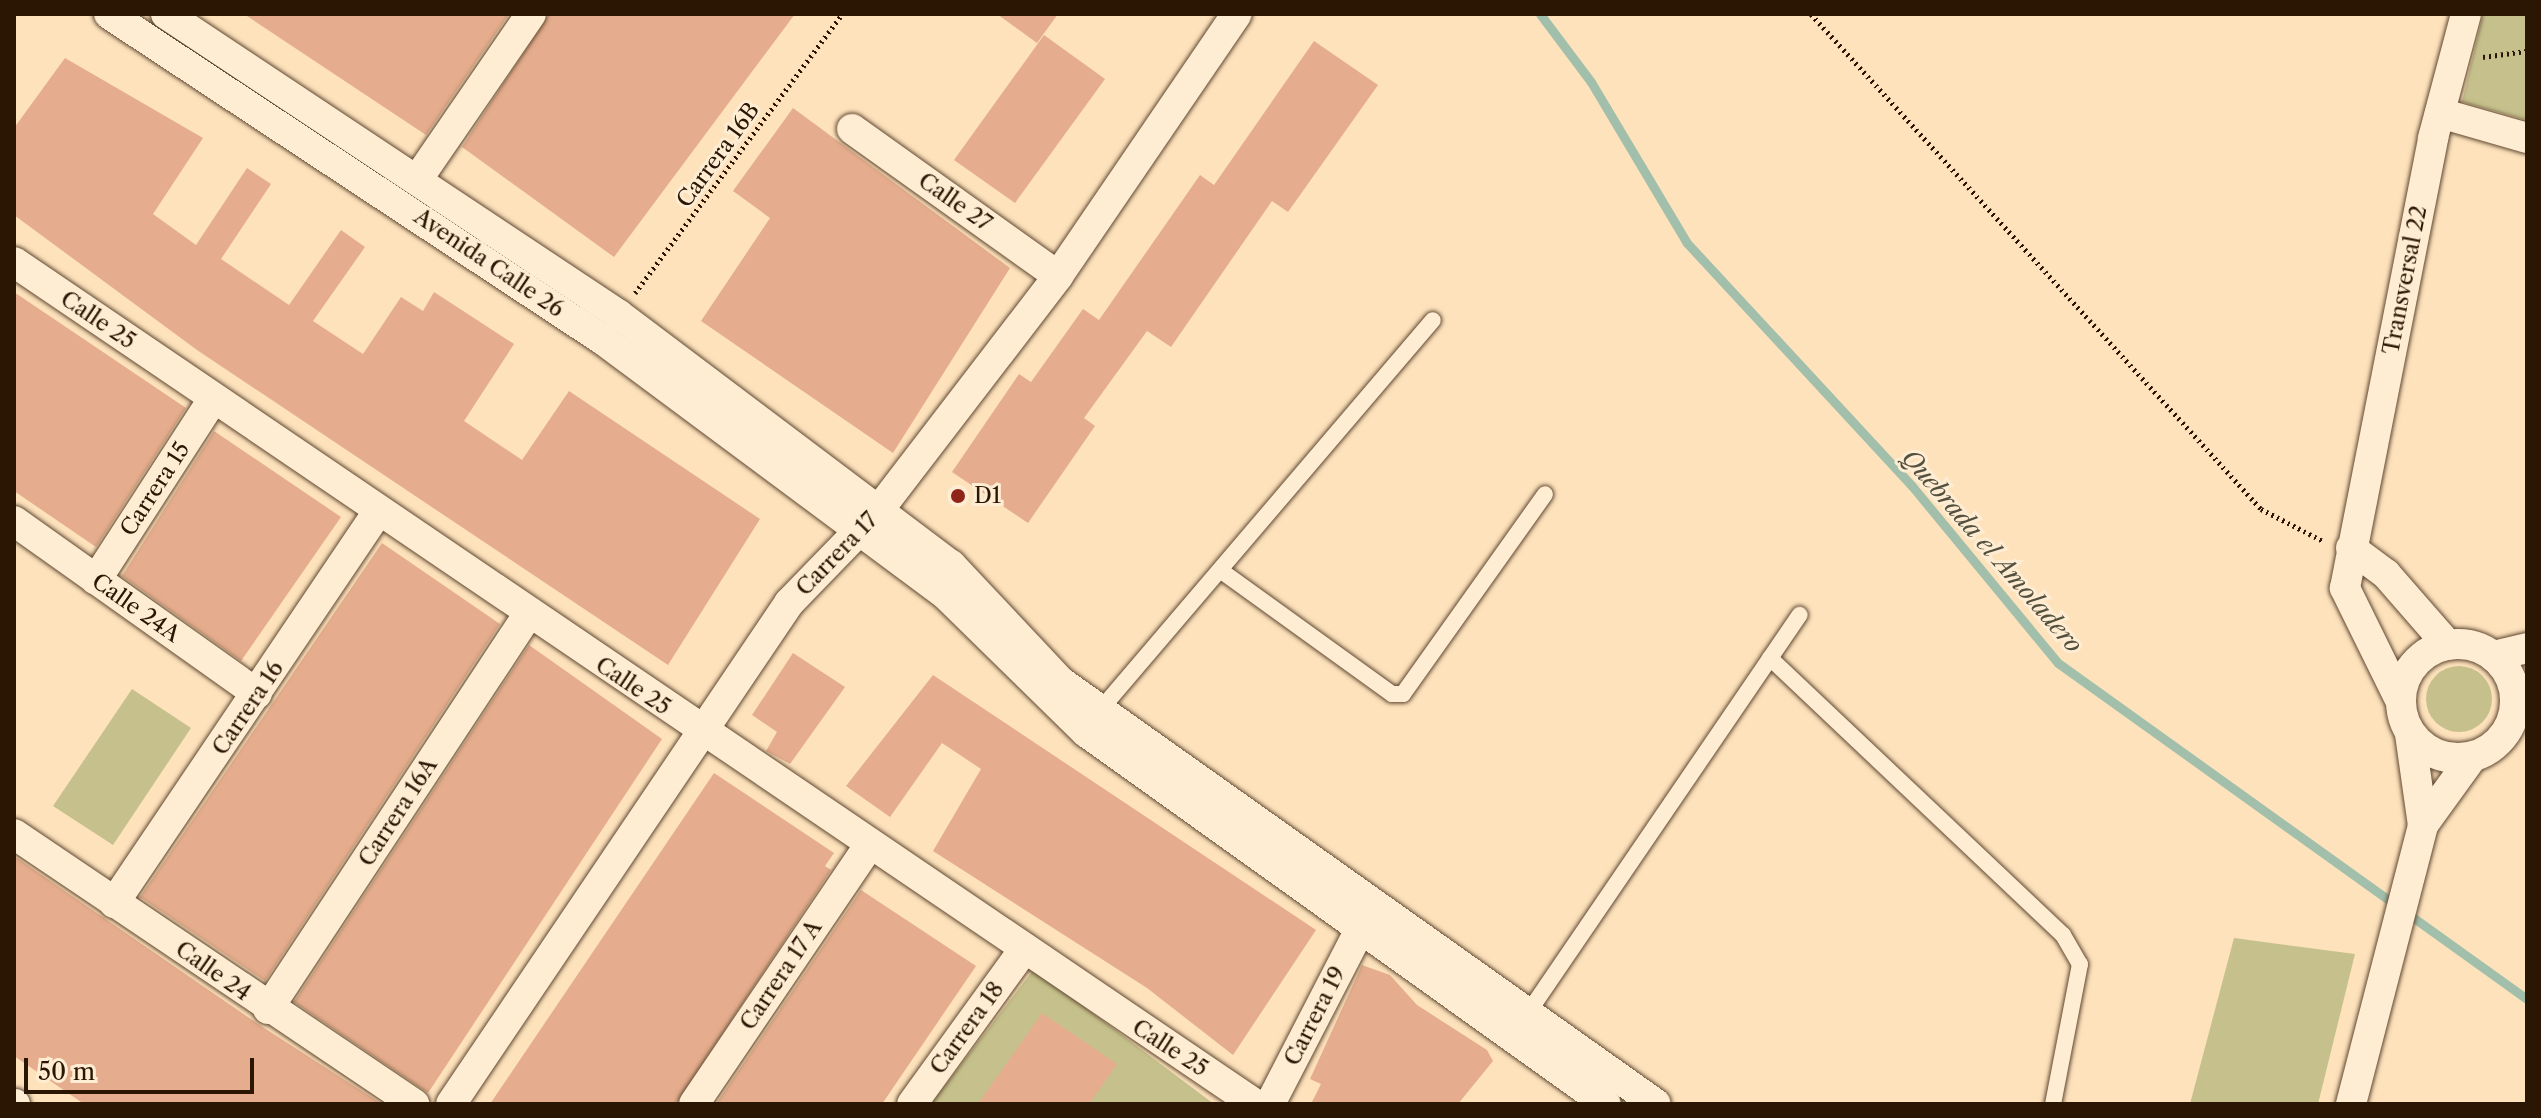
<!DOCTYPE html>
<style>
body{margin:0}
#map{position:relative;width:2541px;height:1118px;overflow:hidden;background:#fde2bc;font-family:"Libre Caslon Text",serif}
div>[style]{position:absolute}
.green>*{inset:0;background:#c6c18c}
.round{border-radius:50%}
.stream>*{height:9px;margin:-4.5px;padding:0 4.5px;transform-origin:4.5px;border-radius:4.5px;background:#a1bfab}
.building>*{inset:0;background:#e5ad8d}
.path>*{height:5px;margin-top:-2.5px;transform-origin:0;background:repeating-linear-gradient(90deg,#2b1503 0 2px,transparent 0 6px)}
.roads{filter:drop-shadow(0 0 2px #604831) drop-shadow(0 0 2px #604831)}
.lane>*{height:16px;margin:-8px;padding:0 8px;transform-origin:8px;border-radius:8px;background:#feecd3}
.street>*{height:30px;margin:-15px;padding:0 15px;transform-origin:15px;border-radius:15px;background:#feecd3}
.street>.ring{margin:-15px;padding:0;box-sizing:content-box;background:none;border:30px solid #feecd3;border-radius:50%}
.dots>*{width:22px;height:22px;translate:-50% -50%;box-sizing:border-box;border:4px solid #feecd3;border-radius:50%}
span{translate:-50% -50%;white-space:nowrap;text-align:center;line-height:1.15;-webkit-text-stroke:6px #feecd3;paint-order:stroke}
.street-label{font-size:22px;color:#2b1503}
.poi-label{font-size:22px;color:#2b1503}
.left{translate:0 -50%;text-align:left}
.water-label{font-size:24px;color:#54503e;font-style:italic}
.frame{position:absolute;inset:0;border:16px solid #2b1503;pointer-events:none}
.scale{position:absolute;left:24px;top:1058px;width:230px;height:36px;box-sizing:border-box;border:4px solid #2b1503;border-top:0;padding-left:10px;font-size:24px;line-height:28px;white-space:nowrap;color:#2b1503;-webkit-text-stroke:6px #feecd3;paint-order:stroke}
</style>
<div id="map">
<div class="green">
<div style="clip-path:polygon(2483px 14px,2527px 14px,2527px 120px,2462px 102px)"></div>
<div class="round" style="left:2426px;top:666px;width:66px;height:66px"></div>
<div style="clip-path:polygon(132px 689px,191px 728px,113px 845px,53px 806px)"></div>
<div style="clip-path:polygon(2234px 938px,2355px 954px,2318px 1104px,2190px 1104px)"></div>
<div style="clip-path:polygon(1034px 969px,1214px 1104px,931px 1104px)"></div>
</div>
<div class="stream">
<div style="left:1540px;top:14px;width:85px;rotate:53.1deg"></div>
<div style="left:1591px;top:82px;width:187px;rotate:59.2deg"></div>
<div style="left:1687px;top:243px;width:331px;rotate:47.2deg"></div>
<div style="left:1912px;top:486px;width:229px;rotate:50.5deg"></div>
<div style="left:2058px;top:663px;width:577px;rotate:35.62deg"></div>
</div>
<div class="building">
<div style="clip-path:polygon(244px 14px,509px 14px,426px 135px)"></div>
<div style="clip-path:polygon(549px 14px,795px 14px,614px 257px,462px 147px)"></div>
<div style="clip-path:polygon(997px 14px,1058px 14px,1037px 43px)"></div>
<div style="clip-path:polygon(1044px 35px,1105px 79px,1015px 203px,954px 160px)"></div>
<div style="clip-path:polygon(1314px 41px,1378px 85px,1288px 212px,1272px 201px,1171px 347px,1147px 331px,1084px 418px,1095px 426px,1028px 523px,952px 472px,1019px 374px,1031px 382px,1083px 309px,1099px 320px,1200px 175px,1214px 185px)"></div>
<div style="clip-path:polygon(65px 58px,203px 138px,153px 214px,196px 245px,247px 168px,271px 184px,221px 259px,289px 305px,341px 230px,365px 247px,313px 321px,363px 354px,401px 297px,423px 311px,434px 292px,514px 344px,464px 421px,522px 460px,569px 391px,760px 519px,668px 665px,197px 350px,14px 215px,14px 128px)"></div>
<div style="clip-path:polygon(793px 108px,1010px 268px,893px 453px,701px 321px,770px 218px,733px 191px)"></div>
<div style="clip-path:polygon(14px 292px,186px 408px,96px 547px,14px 491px)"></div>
<div style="clip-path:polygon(214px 431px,341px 517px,241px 661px,122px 576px)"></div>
<div style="clip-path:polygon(382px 543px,500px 624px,265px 981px,140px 897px)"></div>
<div style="clip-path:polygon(529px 645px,662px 739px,428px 1093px,294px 1002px)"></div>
<div style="clip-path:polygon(793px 653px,845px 687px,790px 764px,766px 751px,777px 732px,752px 715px)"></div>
<div style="clip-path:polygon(933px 675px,1316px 930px,1233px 1055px,1147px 988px,933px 851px,981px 769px,942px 743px,890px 817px,846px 786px)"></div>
<div style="clip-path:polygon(714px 773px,834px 853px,825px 866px,831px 870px,676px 1104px,490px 1104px)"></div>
<div style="clip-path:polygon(14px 856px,258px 1024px,382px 1104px,84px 1104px,14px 1056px)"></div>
<div style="clip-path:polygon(861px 890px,976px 966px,882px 1104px,716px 1104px)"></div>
<div style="clip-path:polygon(1362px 965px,1390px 975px,1417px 1005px,1487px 1050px,1493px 1061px,1458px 1104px,1311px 1104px,1321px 1084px,1310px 1079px)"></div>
<div style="clip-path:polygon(1042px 1013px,1117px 1064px,1089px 1104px,978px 1104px)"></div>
</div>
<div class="path">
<div style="left:1811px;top:14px;width:669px;rotate:47.73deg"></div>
<div style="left:2261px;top:509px;width:70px;rotate:27.3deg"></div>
<div style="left:2483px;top:57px;width:44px;rotate:-7.8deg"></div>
<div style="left:635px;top:293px;width:347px;rotate:-53.4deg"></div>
</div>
<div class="roads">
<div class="lane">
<div style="left:1220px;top:570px;width:212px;rotate:35.8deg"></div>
<div style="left:1392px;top:694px;width:11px"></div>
<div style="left:1403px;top:694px;width:245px;rotate:-54.6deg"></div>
<div style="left:1770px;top:658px;width:403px;rotate:43.4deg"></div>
<div style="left:2063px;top:935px;width:34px;rotate:60deg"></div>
<div style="left:2080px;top:964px;width:143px;rotate:100.9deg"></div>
<div style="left:1101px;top:709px;width:511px;rotate:-49.52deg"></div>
<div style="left:1528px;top:1013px;width:482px;rotate:-55.7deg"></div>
</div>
<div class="street">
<div style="left:109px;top:14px;width:592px;rotate:33.42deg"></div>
<div style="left:603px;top:340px;width:425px;rotate:36.6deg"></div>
<div style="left:944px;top:593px;width:199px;rotate:44.4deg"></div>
<div style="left:1086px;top:732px;width:639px;rotate:35.58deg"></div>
<div style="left:166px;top:14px;width:544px;rotate:33.6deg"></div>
<div style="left:619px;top:315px;width:416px;rotate:37deg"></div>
<div style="left:951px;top:565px;width:161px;rotate:46.8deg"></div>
<div style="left:1061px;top:682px;width:729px;rotate:35.35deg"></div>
<div style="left:2440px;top:113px;width:91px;rotate:16deg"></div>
<div style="left:852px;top:129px;width:253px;rotate:35.5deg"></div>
<div style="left:417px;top:180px;width:201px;rotate:-55.5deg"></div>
<div style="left:14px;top:262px;width:1500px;rotate:34.16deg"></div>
<div style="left:14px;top:521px;width:298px;rotate:35.4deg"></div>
<div style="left:2351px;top:548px;width:44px;rotate:36.6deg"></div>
<div style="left:2386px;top:574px;width:94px;rotate:48.9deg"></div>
<div style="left:96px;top:580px;width:216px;rotate:-57.1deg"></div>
<div class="ring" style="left:2401px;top:644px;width:84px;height:84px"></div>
<div style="left:2493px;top:656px;width:35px;rotate:-13deg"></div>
<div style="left:2400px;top:700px;width:125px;rotate:-116.2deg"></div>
<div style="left:2345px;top:588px;width:459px;rotate:-78.9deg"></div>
<div style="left:2433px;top:138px;width:128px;rotate:-75.1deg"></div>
<div style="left:2410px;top:734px;width:92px;rotate:81.9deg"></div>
<div style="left:14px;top:834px;width:483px;rotate:34deg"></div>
<div style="left:114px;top:903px;width:473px;rotate:-56deg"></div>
<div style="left:268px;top:1009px;width:473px;rotate:-56.6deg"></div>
<div style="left:14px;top:1104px;width:1px"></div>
<div style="left:451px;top:1104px;width:604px;rotate:-55.99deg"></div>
<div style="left:789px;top:603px;width:128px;rotate:-45.9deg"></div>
<div style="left:878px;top:511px;width:296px;rotate:-52.5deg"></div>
<div style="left:1058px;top:276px;width:317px;rotate:-55.7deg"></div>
<div style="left:694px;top:1104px;width:310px;rotate:-55.9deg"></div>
<div style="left:912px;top:1104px;width:188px;rotate:-54.1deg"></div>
<div style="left:1270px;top:1104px;width:198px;rotate:-62.7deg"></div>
<div style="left:2351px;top:1104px;width:288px;rotate:-75.5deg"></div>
<div style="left:2423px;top:825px;width:85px;rotate:-54.1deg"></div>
</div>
</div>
<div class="dots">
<div style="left:958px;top:496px;background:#8f2418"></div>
</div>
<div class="street-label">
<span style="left:718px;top:155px;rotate:-54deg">Carrera 16B</span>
<span style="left:955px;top:202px;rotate:35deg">Calle 27</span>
<span style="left:489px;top:263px;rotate:34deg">Avenida Calle 26</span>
<span style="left:2405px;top:280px;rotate:-79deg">Transversal 22</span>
<span style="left:98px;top:320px;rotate:34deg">Calle 25</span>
<span style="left:155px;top:489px;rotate:-57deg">Carrera 15</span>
<span style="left:837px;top:554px;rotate:-46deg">Carrera 17</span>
<span style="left:136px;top:608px;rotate:35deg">Calle 24A</span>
<span style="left:633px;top:686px;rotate:34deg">Calle 25</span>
<span style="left:248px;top:708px;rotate:-56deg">Carrera 16</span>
<span style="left:398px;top:812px;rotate:-57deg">Carrera 16A</span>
<span style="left:213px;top:971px;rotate:35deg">Calle 24</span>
<span style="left:781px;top:975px;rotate:-56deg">Carrera 17 A</span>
<span style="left:1315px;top:1016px;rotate:-63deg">Carrera 19</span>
<span style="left:967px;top:1028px;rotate:-54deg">Carrera 18</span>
<span style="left:1170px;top:1048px;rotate:33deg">Calle 25</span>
</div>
<div class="poi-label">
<span class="left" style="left:974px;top:496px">D1</span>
</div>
<div class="water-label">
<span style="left:1992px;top:551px;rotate:49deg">Quebrada el Amoladero</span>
</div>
<div class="frame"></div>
<div class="scale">50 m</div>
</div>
